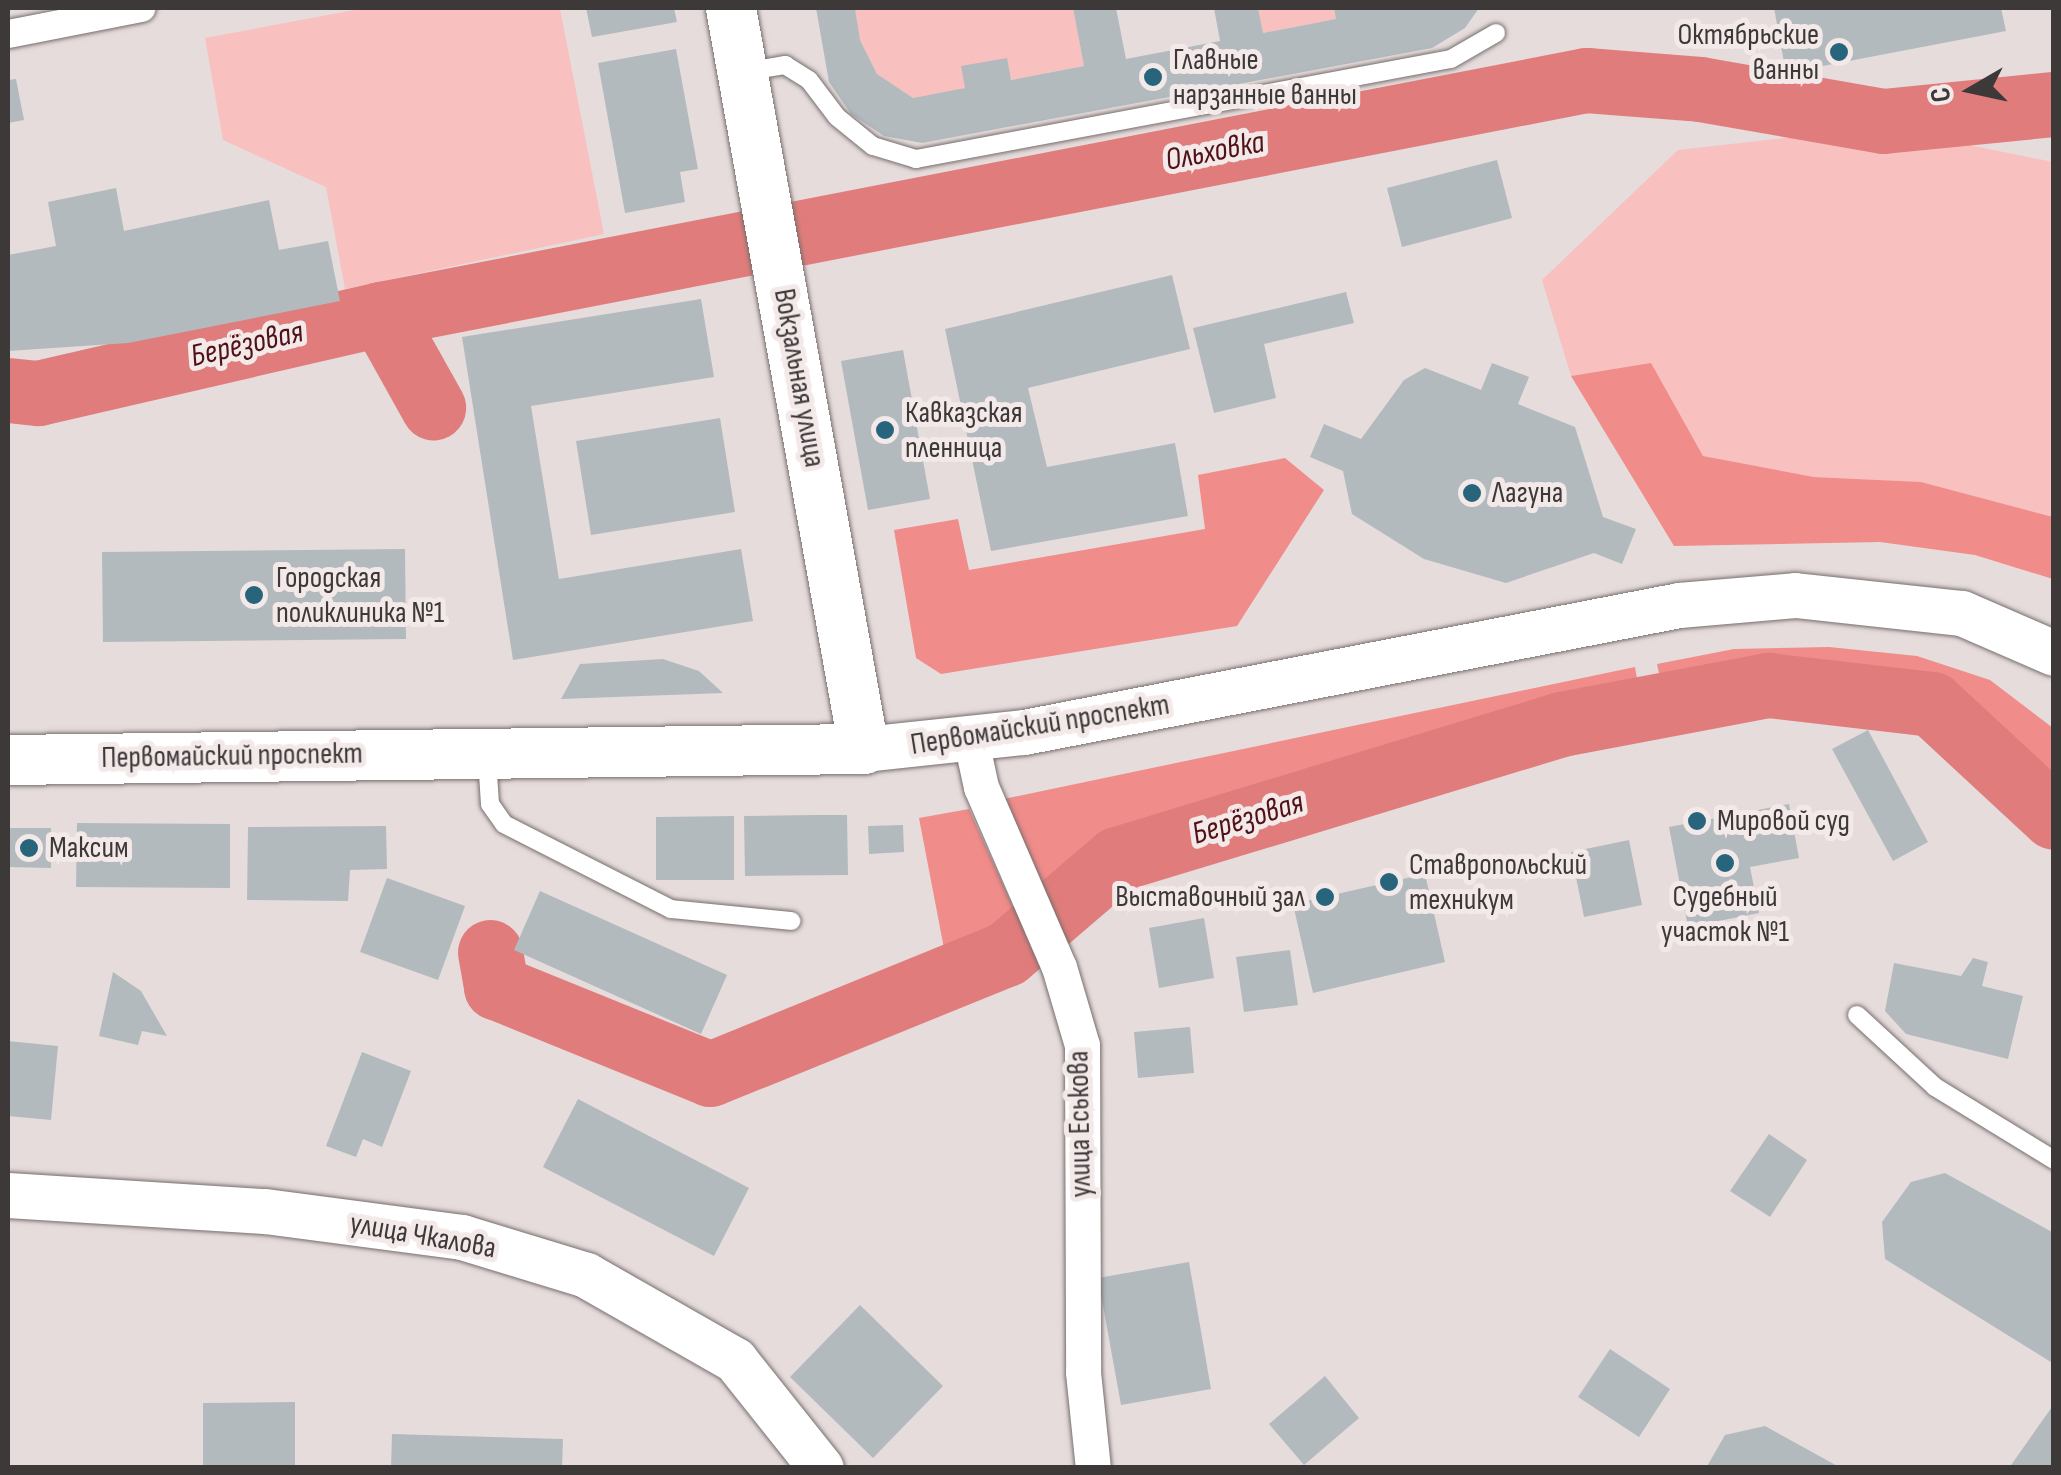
<!DOCTYPE html>
<meta charset="utf-8">
<style>
body{margin:0}
#map{position:relative;width:2061px;height:1475px;overflow:hidden;background:#e6dcdc;font-family:"Sofia Sans Condensed",sans-serif}
div>[style]{position:absolute}
.green>*{inset:0;background:#f8c0be}
.forest>*{inset:0;background:#f08c8a}
.river>*{height:65px;margin:-32.5px;padding:0 32.5px;transform-origin:32.5px;border-radius:32.5px;background:#e07d7c}
.building>*{inset:0;background:#b2babe}
.roads{filter:drop-shadow(0 0 2px #776e6e) drop-shadow(0 0 2px #776e6e)}
.service>*{height:18px;margin:-9px;padding:0 9px;transform-origin:9px;border-radius:9px;background:#fff}
.pedestrian>*{height:28px;margin:-14px;padding:0 14px;transform-origin:14px;border-radius:14px;background:#fff}
.minor>*{height:35px;margin:-17.5px;padding:0 17.5px;transform-origin:17.5px;border-radius:17.5px;background:#fff}
.tertiary>*{height:45px;margin:-22.5px;padding:0 22.5px;transform-origin:22.5px;border-radius:22.5px;background:#fff}
.secondary>*{height:50px;margin:-25px;padding:0 25px;transform-origin:25px;border-radius:25px;background:#fff}
.dots>*{width:28px;height:28px;translate:-50% -50%;box-sizing:border-box;border:5px solid #f3e9e9;border-radius:50%}
span{translate:-50% -50%;white-space:nowrap;text-align:center;line-height:1.15;-webkit-text-stroke:10px #f3e9e9;paint-order:stroke}
.poi-label{font-size:30px;color:#3d3939}
.right{translate:-100% -50%;text-align:right}
.left{translate:0 -50%;text-align:left}
.street-label{font-size:30px;color:#3d3939}
.water-label{font-size:32px;color:#501217;font-style:italic}
.frame{position:absolute;inset:0;border:10px solid #3d3939;pointer-events:none}
.north{position:absolute;left:1921px;top:40px;width:100px;height:100px;-webkit-text-stroke:8px #f3e9e9;paint-order:stroke;rotate:261deg;font-size:28px;font-weight:700;line-height:40px;text-align:center;color:#3d3939}
.north::after{content:'';display:block;margin:auto;width:35px;height:45px;background:#3d3939;clip-path:polygon(50% 0,100% 100%,50% 72%,0 100%)}
</style>
<div id="map">
<div class="green">
<div style="clip-path:polygon(365px 8px,560px 9px,604px 234px,345px 289px,326px 187px,223px 140px,205px 38px)"></div>
<div style="clip-path:polygon(855px 8px,1073px 8px,1084px 66px,913px 98px,877px 74px,860px 40px)"></div>
<div style="clip-path:polygon(1258px 8px,1334px 8px,1336px 19px,1263px 33px)"></div>
<div style="clip-path:polygon(1810px 135px,1964px 144px,2053px 162px,2053px 517px,1921px 482px,1814px 477px,1703px 456px,1651px 364px,1571px 376px,1542px 280px,1678px 150px)"></div>
</div>
<div class="forest">
<div style="clip-path:polygon(1651px 363px,1703px 456px,1814px 477px,1921px 482px,2053px 517px,2053px 579px,1975px 555px,1880px 542px,1674px 546px,1571px 376px)"></div>
<div style="clip-path:polygon(1285px 458px,1324px 490px,1237px 626px,941px 674px,916px 658px,894px 530px,958px 519px,969px 570px,1205px 529px,1198px 475px)"></div>
<div style="clip-path:polygon(1829px 647px,1917px 656px,1990px 680px,2053px 728px,2053px 801px,1934px 695px,1764px 673px,1663px 692px,1657px 664px,1734px 649px)"></div>
<div style="clip-path:polygon(1635px 667px,1640px 696px,1555px 712px,1115px 846px,1043px 905px,999px 800px)"></div>
<div style="clip-path:polygon(969px 809px,1019px 920px,1000px 937px,946px 959px,919px 818px)"></div>
</div>
<div class="river">
<div style="left:381px;top:314px;width:1228px;rotate:-10.99deg"></div>
<div style="left:1586px;top:80px;width:114px;rotate:4.5deg"></div>
<div style="left:1700px;top:89px;width:186px;rotate:9.9deg"></div>
<div style="left:1883px;top:121px;width:172px;rotate:-5.7deg"></div>
<div style="left:8px;top:390px;width:30px;rotate:6deg"></div>
<div style="left:38px;top:393px;width:352px;rotate:-13deg"></div>
<div style="left:381px;top:314px;width:107px;rotate:60.8deg"></div>
<div style="left:490px;top:952px;width:36px;rotate:80deg"></div>
<div style="left:496px;top:987px;width:231px;rotate:22.1deg"></div>
<div style="left:710px;top:1074px;width:319px;rotate:-22.1deg"></div>
<div style="left:1006px;top:954px;width:146px;rotate:-40.6deg"></div>
<div style="left:1117px;top:859px;width:464px;rotate:-16.9deg"></div>
<div style="left:1561px;top:724px;width:211px;rotate:-10.7deg"></div>
<div style="left:1768px;top:685px;width:165px;rotate:6.6deg"></div>
<div style="left:1932px;top:704px;width:166px;rotate:42.8deg"></div>
</div>
<div class="building">
<div style="clip-path:polygon(586px 8px,674px 8px,677px 22px,592px 37px)"></div>
<div style="clip-path:polygon(816px 8px,855px 8px,860px 40px,877px 74px,913px 98px,965px 88px,961px 66px,1007px 58px,1011px 80px,1084px 66px,1073px 8px,1116px 8px,1126px 59px,1220px 41px,1214px 8px,1258px 8px,1263px 33px,1336px 19px,1334px 8px,1479px 8px,1465px 28px,1432px 48px,922px 143px,884px 136px,851px 114px,829px 82px)"></div>
<div style="clip-path:polygon(1774px 8px,2001px 8px,2006px 31px,1786px 73px)"></div>
<div style="clip-path:polygon(676px 49px,698px 169px,680px 172px,685px 202px,625px 213px,598px 63px)"></div>
<div style="clip-path:polygon(16px 79px,24px 120px,8px 123px,8px 80px)"></div>
<div style="clip-path:polygon(1497px 160px,1512px 218px,1402px 247px,1387px 188px)"></div>
<div style="clip-path:polygon(116px 188px,124px 231px,269px 200px,279px 250px,328px 241px,340px 301px,128px 343px,8px 351px,8px 255px,56px 246px,48px 202px)"></div>
<div style="clip-path:polygon(1172px 275px,1190px 349px,1028px 388px,1047px 467px,1175px 443px,1188px 516px,991px 551px,945px 329px)"></div>
<div style="clip-path:polygon(1346px 292px,1354px 323px,1264px 344px,1276px 398px,1214px 413px,1193px 328px)"></div>
<div style="clip-path:polygon(701px 299px,714px 377px,531px 406px,559px 579px,741px 549px,753px 621px,513px 660px,462px 337px)"></div>
<div style="clip-path:polygon(903px 350px,930px 499px,868px 510px,841px 361px)"></div>
<div style="clip-path:polygon(1492px 363px,1529px 377px,1518px 404px,1575px 427px,1603px 517px,1636px 529px,1622px 564px,1594px 553px,1506px 583px,1424px 559px,1352px 514px,1343px 471px,1310px 457px,1324px 424px,1361px 439px,1404px 380px,1425px 368px,1481px 390px)"></div>
<div style="clip-path:polygon(720px 418px,735px 512px,591px 535px,576px 441px)"></div>
<div style="clip-path:polygon(405px 549px,406px 639px,103px 642px,102px 552px)"></div>
<div style="clip-path:polygon(663px 659px,699px 671px,723px 693px,561px 699px,580px 664px)"></div>
<div style="clip-path:polygon(1868px 730px,1928px 842px,1893px 861px,1832px 749px)"></div>
<div style="clip-path:polygon(1789px 804px,1799px 858px,1750px 867px,1759px 913px,1688px 927px,1669px 827px)"></div>
<div style="clip-path:polygon(815px 815px,847px 815px,848px 875px,745px 876px,744px 816px)"></div>
<div style="clip-path:polygon(734px 816px,734px 880px,656px 880px,656px 817px)"></div>
<div style="clip-path:polygon(77px 823px,230px 824px,230px 888px,76px 887px)"></div>
<div style="clip-path:polygon(903px 825px,904px 852px,869px 854px,868px 826px)"></div>
<div style="clip-path:polygon(386px 826px,387px 869px,350px 870px,348px 901px,247px 900px,248px 827px)"></div>
<div style="clip-path:polygon(8px 828px,51px 828px,51px 868px,8px 867px)"></div>
<div style="clip-path:polygon(1629px 840px,1642px 905px,1584px 917px,1571px 852px)"></div>
<div style="clip-path:polygon(1425px 874px,1445px 962px,1313px 993px,1293px 904px)"></div>
<div style="clip-path:polygon(387px 878px,465px 906px,438px 980px,360px 952px)"></div>
<div style="clip-path:polygon(540px 891px,727px 975px,701px 1034px,514px 950px)"></div>
<div style="clip-path:polygon(1204px 918px,1214px 978px,1159px 988px,1149px 928px)"></div>
<div style="clip-path:polygon(1290px 950px,1298px 1005px,1244px 1012px,1236px 957px)"></div>
<div style="clip-path:polygon(1973px 958px,1988px 962px,1982px 986px,2023px 996px,2008px 1059px,1906px 1034px,1885px 1011px,1894px 963px,1961px 976px)"></div>
<div style="clip-path:polygon(113px 972px,141px 991px,167px 1036px,142px 1031px,138px 1045px,99px 1036px)"></div>
<div style="clip-path:polygon(1190px 1027px,1194px 1073px,1138px 1078px,1134px 1032px)"></div>
<div style="clip-path:polygon(8px 1041px,58px 1046px,51px 1120px,8px 1116px)"></div>
<div style="clip-path:polygon(362px 1052px,411px 1071px,382px 1147px,363px 1139px,356px 1157px,326px 1146px)"></div>
<div style="clip-path:polygon(578px 1099px,749px 1188px,714px 1256px,543px 1167px)"></div>
<div style="clip-path:polygon(1769px 1134px,1807px 1160px,1770px 1217px,1730px 1191px)"></div>
<div style="clip-path:polygon(1945px 1173px,2054px 1233px,2054px 1364px,1885px 1259px,1882px 1222px,1911px 1182px)"></div>
<div style="clip-path:polygon(1189px 1262px,1211px 1389px,1121px 1405px,1098px 1278px)"></div>
<div style="clip-path:polygon(860px 1305px,943px 1386px,873px 1458px,790px 1377px)"></div>
<div style="clip-path:polygon(1610px 1349px,1670px 1389px,1639px 1437px,1578px 1397px)"></div>
<div style="clip-path:polygon(1325px 1376px,1359px 1418px,1304px 1465px,1269px 1424px)"></div>
<div style="clip-path:polygon(295px 1402px,295px 1468px,203px 1468px,203px 1403px)"></div>
<div style="clip-path:polygon(2054px 1404px,2054px 1468px,2009px 1468px)"></div>
<div style="clip-path:polygon(1765px 1426px,1841px 1468px,1706px 1468px,1725px 1435px)"></div>
<div style="clip-path:polygon(392px 1434px,563px 1439px,562px 1468px,391px 1468px)"></div>
</div>
<div class="roads">
<div class="service">
<div style="left:744px;top:72px;width:42px;rotate:-9.7deg"></div>
<div style="left:785px;top:65px;width:28px;rotate:32deg"></div>
<div style="left:809px;top:80px;width:46px;rotate:52.9deg"></div>
<div style="left:837px;top:117px;width:46px;rotate:38.9deg"></div>
<div style="left:873px;top:146px;width:45px;rotate:16.8deg"></div>
<div style="left:916px;top:159px;width:544px;rotate:-10.59deg"></div>
<div style="left:1451px;top:59px;width:52px;rotate:-30deg"></div>
<div style="left:487px;top:758px;width:46px;rotate:86.3deg"></div>
<div style="left:490px;top:804px;width:24px;rotate:55deg"></div>
<div style="left:504px;top:824px;width:187px;rotate:27deg"></div>
<div style="left:671px;top:909px;width:121px;rotate:5.7deg"></div>
<div style="left:1857px;top:1015px;width:106px;rotate:42.7deg"></div>
<div style="left:1935px;top:1087px;width:140px;rotate:31.5deg"></div>
</div>
<div class="pedestrian">
<div style="left:8px;top:34px;width:136px;rotate:-11deg"></div>
</div>
<div class="minor">
<div style="left:971px;top:741px;width:47px;rotate:77.7deg"></div>
<div style="left:981px;top:787px;width:196px;rotate:66.6deg"></div>
<div style="left:1059px;top:967px;width:81px;rotate:73.6deg"></div>
<div style="left:1082px;top:1045px;width:327px;rotate:89.8deg"></div>
<div style="left:1083px;top:1372px;width:97px;rotate:84.1deg"></div>
</div>
<div class="tertiary">
<div style="left:864px;top:749px;width:161px;rotate:-6.1deg"></div>
<div style="left:1024px;top:732px;width:667px;rotate:-10.97deg"></div>
<div style="left:1679px;top:605px;width:116px;rotate:-4.9deg"></div>
<div style="left:1795px;top:595px;width:168px;rotate:6.2deg"></div>
<div style="left:1962px;top:613px;width:100px;rotate:23.5deg"></div>
<div style="left:8px;top:1195px;width:257px;rotate:3.6deg"></div>
<div style="left:265px;top:1211px;width:199px;rotate:7.5deg"></div>
<div style="left:462px;top:1237px;width:130px;rotate:17deg"></div>
<div style="left:586px;top:1275px;width:172px;rotate:29.7deg"></div>
<div style="left:735px;top:1360px;width:138px;rotate:51.5deg"></div>
</div>
<div class="secondary">
<div style="left:8px;top:760px;width:856px;rotate:-0.74deg"></div>
<div style="left:864px;top:749px;width:753px;rotate:-100.18deg"></div>
</div>
</div>
<div class="dots">
<div style="left:1839px;top:52px;background:#28647c"></div>
<div style="left:1153px;top:77px;background:#28647c"></div>
<div style="left:885px;top:430px;background:#28647c"></div>
<div style="left:1472px;top:493px;background:#28647c"></div>
<div style="left:254px;top:595px;background:#28647c"></div>
<div style="left:1697px;top:821px;background:#28647c"></div>
<div style="left:29px;top:848px;background:#28647c"></div>
<div style="left:1725px;top:863px;background:#28647c"></div>
<div style="left:1389px;top:882px;background:#28647c"></div>
<div style="left:1325px;top:897px;background:#28647c"></div>
</div>
<div class="poi-label">
<span class="right" style="left:1819px;top:52px">Октябрьские<br>ванны</span>
<span class="left" style="left:1173px;top:77px">Главные<br>нарзанные ванны</span>
<span class="left" style="left:905px;top:430px">Кавказская<br>пленница</span>
<span class="left" style="left:1492px;top:493px">Лагуна</span>
<span class="left" style="left:276px;top:595px">Городская<br>поликлиника №1</span>
<span class="left" style="left:1717px;top:821px">Мировой суд</span>
<span class="left" style="left:49px;top:848px">Максим</span>
<span class="left" style="left:1409px;top:882px">Ставропольский<br>техникум</span>
<span class="right" style="left:1305px;top:897px">Выставочный зал</span>
<span style="left:1725px;top:914px">Судебный<br>участок №1</span>
</div>
<div class="street-label">
<span style="left:799px;top:378px;rotate:80deg">Вокзальная улица</span>
<span style="left:1040px;top:725px;rotate:-9deg">Первомайский проспект</span>
<span style="left:232px;top:756px;rotate:-1deg">Первомайский проспект</span>
<span style="left:1080px;top:1124px;rotate:-91deg">улица Еськова</span>
<span style="left:423px;top:1236px;rotate:10deg">улица Чкалова</span>
</div>
<div class="water-label">
<span style="left:1215px;top:152px;rotate:-11deg">Ольховка</span>
<span style="left:247px;top:345px;rotate:-13deg">Берёзовая</span>
<span style="left:1248px;top:819px;rotate:-17deg">Берёзовая</span>
</div>
<div class="frame"></div>
<div class="north">С</div>
</div>
